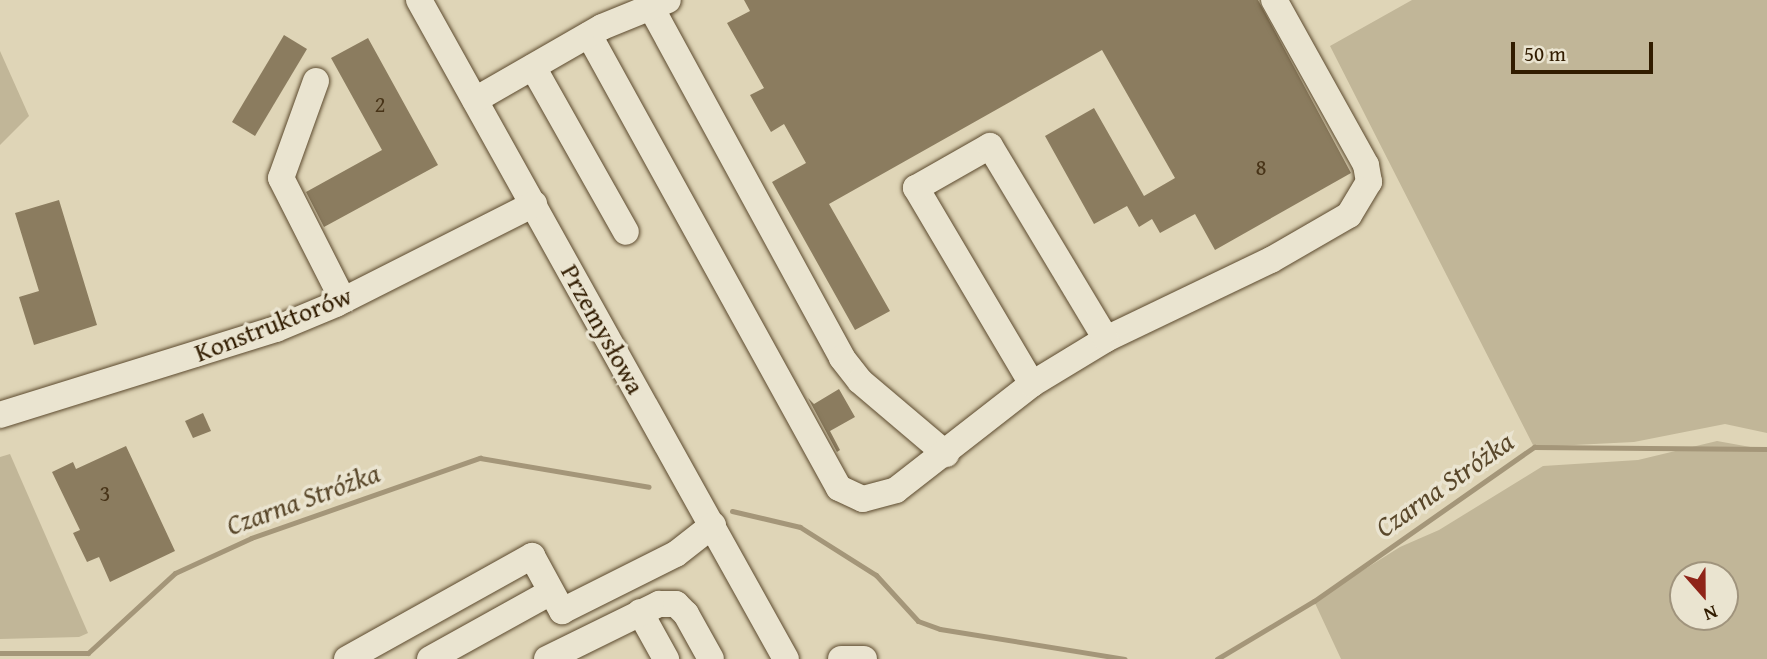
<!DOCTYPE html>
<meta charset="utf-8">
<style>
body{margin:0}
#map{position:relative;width:1767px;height:659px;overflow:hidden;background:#dfd5b7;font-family:"Gentium Book Plus",serif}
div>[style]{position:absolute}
.green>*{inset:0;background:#c1b698}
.stream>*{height:5px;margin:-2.5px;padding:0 2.5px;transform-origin:2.5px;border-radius:2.5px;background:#a49679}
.building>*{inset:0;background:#8b7c5f}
.roads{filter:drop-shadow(0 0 2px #5c4a2e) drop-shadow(0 0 2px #5c4a2e)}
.minor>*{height:26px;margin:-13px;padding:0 13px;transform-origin:13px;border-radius:13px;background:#eae4d0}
span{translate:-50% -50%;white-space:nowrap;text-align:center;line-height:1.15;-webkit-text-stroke:7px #eae4d0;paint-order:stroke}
.number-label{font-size:23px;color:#483418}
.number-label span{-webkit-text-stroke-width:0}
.street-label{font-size:26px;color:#311c00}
.water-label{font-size:28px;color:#59472a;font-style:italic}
.north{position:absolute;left:1669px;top:561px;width:70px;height:70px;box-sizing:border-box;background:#eae4d0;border:2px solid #a0947d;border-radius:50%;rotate:159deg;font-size:19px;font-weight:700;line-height:28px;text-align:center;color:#311c00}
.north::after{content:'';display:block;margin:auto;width:24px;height:32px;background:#8f2418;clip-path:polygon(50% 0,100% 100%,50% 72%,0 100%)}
.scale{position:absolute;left:1511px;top:42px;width:142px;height:32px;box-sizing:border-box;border:4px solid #311c00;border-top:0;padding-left:9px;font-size:21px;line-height:24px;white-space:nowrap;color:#311c00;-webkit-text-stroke:5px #eae4d0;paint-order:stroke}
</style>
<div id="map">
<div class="green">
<div style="clip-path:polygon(1412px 0,1767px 0,1767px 433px,1725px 424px,1634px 442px,1534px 447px,1330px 46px)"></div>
<div style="clip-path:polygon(0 51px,29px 116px,0 145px)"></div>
<div style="clip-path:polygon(evenodd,1717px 441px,1767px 450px,1767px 659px,1341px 659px,1314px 601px,1400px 547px,1439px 530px,1543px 466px,1638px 460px,1717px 441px,1683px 575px,1725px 575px,1725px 617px,1683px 617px,1683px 575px)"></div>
<div style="clip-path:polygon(10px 454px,88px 633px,79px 637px,0 639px,0 457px)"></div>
</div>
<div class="stream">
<div style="left:732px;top:511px;width:70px;rotate:13.2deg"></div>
<div style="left:800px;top:527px;width:90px;rotate:32.3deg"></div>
<div style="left:876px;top:575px;width:62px;rotate:47.6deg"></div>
<div style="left:918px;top:621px;width:23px;rotate:20deg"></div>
<div style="left:940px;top:629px;width:187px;rotate:9.2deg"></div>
<div style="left:0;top:653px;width:88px"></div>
<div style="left:88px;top:653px;width:118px;rotate:-42.6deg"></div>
<div style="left:175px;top:573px;width:84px;rotate:-24.7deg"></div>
<div style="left:251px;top:538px;width:243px;rotate:-19.3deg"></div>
<div style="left:480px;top:458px;width:171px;rotate:9.7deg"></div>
<div style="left:1217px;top:659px;width:113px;rotate:-30.9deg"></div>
<div style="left:1314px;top:601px;width:269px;rotate:-35deg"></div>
<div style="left:1534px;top:447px;width:233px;rotate:0.5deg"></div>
</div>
<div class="building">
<div style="clip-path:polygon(744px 0,1258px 0,1351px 173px,1215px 250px,1195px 214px,1160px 233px,1152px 219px,1139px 227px,1127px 206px,1094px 224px,1045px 136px,1094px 108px,1144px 196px,1175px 178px,1102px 50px,829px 204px,890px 311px,855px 330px,772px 182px,806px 163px,784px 124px,771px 132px,750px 95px,764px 88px,727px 23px,750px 11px)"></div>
<div style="clip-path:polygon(284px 35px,307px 49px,255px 136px,232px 122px)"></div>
<div style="clip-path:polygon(368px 38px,438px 165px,324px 227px,306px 192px,382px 150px,331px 58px)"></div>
<div style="clip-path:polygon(59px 200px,97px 325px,34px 345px,19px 297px,39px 291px,15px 213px)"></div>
<div style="clip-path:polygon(839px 389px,855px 417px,830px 431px,840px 450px,837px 452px,808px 398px,814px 404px)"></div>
<div style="clip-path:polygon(203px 413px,211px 431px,193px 438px,185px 421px)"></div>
<div style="clip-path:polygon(126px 446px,175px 551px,110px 582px,99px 557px,87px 562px,73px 533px,80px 530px,52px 472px,73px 462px,76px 469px)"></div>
</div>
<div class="roads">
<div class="minor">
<div style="left:419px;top:0;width:754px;rotate:60.89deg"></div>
<div style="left:652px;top:9px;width:397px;rotate:61.4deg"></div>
<div style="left:842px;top:358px;width:29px;rotate:52deg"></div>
<div style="left:860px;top:381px;width:113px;rotate:40.3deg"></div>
<div style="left:589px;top:35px;width:517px;rotate:61.11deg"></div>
<div style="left:839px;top:488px;width:26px;rotate:25deg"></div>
<div style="left:863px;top:499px;width:34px;rotate:-15deg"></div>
<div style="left:896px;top:490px;width:172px;rotate:-37.9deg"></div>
<div style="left:1032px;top:384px;width:87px;rotate:-31.3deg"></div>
<div style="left:1106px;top:339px;width:183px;rotate:-25.6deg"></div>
<div style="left:1271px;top:260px;width:90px;rotate:-30deg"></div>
<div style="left:1349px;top:215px;width:39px;rotate:-59deg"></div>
<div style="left:1369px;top:182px;width:17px;rotate:-100deg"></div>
<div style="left:1366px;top:165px;width:189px;rotate:-119.1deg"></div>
<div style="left:533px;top:67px;width:189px;rotate:60.6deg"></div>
<div style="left:316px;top:81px;width:103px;rotate:109.8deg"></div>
<div style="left:281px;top:178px;width:137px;rotate:63.1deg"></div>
<div style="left:475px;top:100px;width:146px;rotate:-29.9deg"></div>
<div style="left:602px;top:27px;width:71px;rotate:-22.2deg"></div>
<div style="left:1032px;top:384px;width:228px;rotate:-120.6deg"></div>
<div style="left:916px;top:188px;width:85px;rotate:-29.6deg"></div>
<div style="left:990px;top:146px;width:225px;rotate:59deg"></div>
<div style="left:0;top:415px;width:289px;rotate:-17.3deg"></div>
<div style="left:276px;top:329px;width:65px;rotate:-22.6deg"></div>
<div style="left:336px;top:304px;width:222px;rotate:-26.8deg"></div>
<div style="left:640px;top:612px;width:54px;rotate:61deg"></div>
<div style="left:347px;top:659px;width:212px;rotate:-29.1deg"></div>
<div style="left:532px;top:556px;width:63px;rotate:61.4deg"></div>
<div style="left:562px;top:611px;width:127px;rotate:-26.6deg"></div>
<div style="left:676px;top:554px;width:47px;rotate:-38.1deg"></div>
<div style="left:430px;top:659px;width:138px;rotate:-29deg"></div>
<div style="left:547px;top:659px;width:125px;rotate:-26.2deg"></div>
<div style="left:659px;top:604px;width:17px"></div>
<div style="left:676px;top:604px;width:14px;rotate:45deg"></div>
<div style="left:686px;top:614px;width:51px;rotate:60.9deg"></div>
<div style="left:841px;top:659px;width:23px"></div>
</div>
</div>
<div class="number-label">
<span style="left:380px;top:104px">2</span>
<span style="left:1261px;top:167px">8</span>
<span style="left:105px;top:493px">3</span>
</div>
<div class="street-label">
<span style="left:273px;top:324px;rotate:-21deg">Konstruktorów</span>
<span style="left:603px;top:329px;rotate:61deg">Przemysłowa</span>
</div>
<div class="water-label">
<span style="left:1444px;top:484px;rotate:-35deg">Czarna Stróżka</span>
<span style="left:303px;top:499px;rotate:-20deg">Czarna Stróżka</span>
</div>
<div class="north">N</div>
<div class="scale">50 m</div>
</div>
